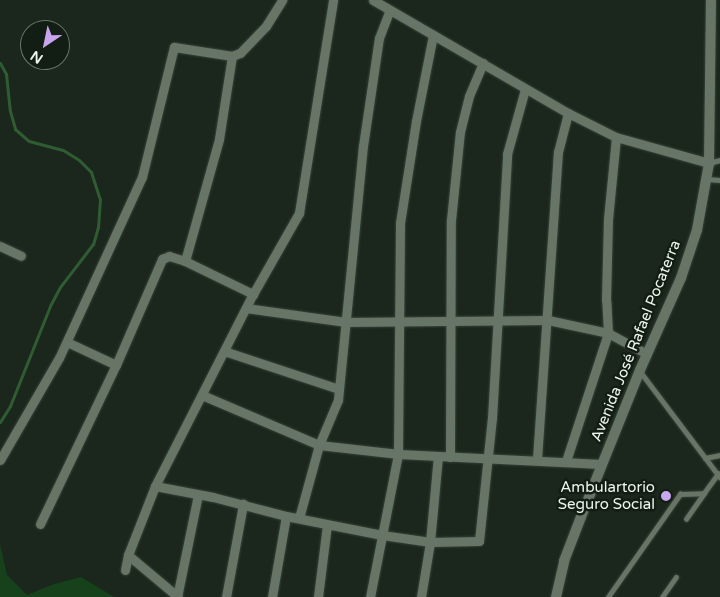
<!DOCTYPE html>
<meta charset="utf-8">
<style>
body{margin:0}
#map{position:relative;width:720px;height:597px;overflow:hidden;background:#1b271c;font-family:"Varela Round",sans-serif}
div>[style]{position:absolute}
.green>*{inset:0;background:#16411a}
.stream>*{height:3px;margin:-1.5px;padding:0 1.5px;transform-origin:1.5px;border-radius:1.5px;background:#305c33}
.roads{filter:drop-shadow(0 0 1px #394239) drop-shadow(0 0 1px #394239)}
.service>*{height:4.5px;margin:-2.25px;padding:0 2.25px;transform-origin:2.25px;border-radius:2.25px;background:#677567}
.minor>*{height:9px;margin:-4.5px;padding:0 4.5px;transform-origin:4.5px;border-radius:4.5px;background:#677567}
.tertiary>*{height:10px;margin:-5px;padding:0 5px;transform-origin:5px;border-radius:5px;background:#677567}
.dots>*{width:14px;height:14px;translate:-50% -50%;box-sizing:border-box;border:2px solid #121e13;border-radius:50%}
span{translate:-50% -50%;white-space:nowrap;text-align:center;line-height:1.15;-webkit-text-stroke:5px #121e13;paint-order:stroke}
.street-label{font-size:15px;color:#edf5ed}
.poi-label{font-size:15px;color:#edf5ed}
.right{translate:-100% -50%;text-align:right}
.north{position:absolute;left:20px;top:20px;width:50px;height:50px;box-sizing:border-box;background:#121e13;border:1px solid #6a746a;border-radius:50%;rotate:214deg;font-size:14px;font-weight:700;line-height:20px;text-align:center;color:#edf5ed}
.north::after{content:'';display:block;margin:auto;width:18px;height:22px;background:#c9a5ee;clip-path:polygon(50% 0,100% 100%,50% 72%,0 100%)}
</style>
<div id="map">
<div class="green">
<div style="clip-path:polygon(0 544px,7px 575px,27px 595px,54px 584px,81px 577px,114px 597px,0 597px)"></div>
</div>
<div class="stream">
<div style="left:0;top:63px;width:13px;rotate:61deg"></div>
<div style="left:6px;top:74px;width:37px;rotate:84deg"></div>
<div style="left:10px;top:111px;width:19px;rotate:74deg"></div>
<div style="left:15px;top:129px;width:18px;rotate:41deg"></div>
<div style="left:29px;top:141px;width:35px;rotate:15deg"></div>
<div style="left:63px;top:150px;width:19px;rotate:32deg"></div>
<div style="left:79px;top:160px;width:17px;rotate:45deg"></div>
<div style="left:91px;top:172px;width:28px;rotate:72deg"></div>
<div style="left:100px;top:199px;width:28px;rotate:94deg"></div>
<div style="left:98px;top:227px;width:18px;rotate:106deg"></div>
<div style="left:93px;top:244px;width:54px;rotate:127.5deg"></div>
<div style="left:60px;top:287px;width:21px;rotate:118deg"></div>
<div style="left:50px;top:306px;width:108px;rotate:111.8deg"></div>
<div style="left:10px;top:406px;width:19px;rotate:122deg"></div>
</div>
<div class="roads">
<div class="service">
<div style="left:709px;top:163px;width:11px;rotate:-15deg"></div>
<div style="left:707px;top:179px;width:13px;rotate:4deg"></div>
<div style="left:640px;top:371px;width:133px;rotate:53deg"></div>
<div style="left:705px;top:458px;width:15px;rotate:-11deg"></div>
<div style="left:686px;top:519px;width:32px;rotate:-55deg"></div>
<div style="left:608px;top:597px;width:126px;rotate:-55deg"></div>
<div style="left:680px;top:494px;width:24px;rotate:-2deg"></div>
<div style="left:704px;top:493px;width:24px;rotate:-54deg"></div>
<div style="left:662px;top:597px;width:24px;rotate:-55deg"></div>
</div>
<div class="minor">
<div style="left:373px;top:0;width:225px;rotate:30.1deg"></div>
<div style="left:568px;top:113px;width:54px;rotate:26.6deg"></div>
<div style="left:616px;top:137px;width:97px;rotate:15.6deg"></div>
<div style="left:0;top:246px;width:23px;rotate:25deg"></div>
<div style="left:185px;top:261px;width:127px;rotate:-74.4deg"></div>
<div style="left:219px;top:139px;width:84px;rotate:-81.1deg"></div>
<div style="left:246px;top:308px;width:101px;rotate:8deg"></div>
<div style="left:346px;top:322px;width:202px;rotate:-0.6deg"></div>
<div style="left:548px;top:320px;width:61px;rotate:12.2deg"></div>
<div style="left:608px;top:333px;width:44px;rotate:28.3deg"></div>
<div style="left:67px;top:342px;width:54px;rotate:25.1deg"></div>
<div style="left:224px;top:351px;width:121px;rotate:18.3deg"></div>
<div style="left:202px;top:395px;width:127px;rotate:23.1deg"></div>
<div style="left:319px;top:445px;width:80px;rotate:6.5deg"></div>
<div style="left:398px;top:454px;width:204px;rotate:2.8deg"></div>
<div style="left:450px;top:457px;width:237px;rotate:-89.8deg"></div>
<div style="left:451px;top:220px;width:88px;rotate:-84.2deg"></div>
<div style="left:460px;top:132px;width:37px;rotate:-76deg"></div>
<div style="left:469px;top:96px;width:36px;rotate:-67deg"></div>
<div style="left:537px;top:459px;width:308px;rotate:-86.1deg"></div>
<div style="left:558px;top:152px;width:40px;rotate:-75.6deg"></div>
<div style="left:0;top:460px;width:118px;rotate:-60deg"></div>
<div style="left:59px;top:358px;width:199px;rotate:-65.4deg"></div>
<div style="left:142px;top:177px;width:134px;rotate:-76.2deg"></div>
<div style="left:174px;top:47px;width:59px;rotate:8.8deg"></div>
<div style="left:232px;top:56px;width:9px;rotate:-21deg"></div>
<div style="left:240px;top:53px;width:37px;rotate:-46deg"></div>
<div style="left:266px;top:26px;width:31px;rotate:-58deg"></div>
<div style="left:566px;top:461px;width:135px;rotate:-71.8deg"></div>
<div style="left:608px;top:333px;width:33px;rotate:-93deg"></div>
<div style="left:606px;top:300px;width:81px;rotate:-88.6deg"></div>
<div style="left:608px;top:219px;width:82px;rotate:-84.4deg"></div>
<div style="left:155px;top:486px;width:59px;rotate:10.7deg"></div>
<div style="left:213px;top:497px;width:75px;rotate:14.6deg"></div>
<div style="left:286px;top:516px;width:98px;rotate:11.2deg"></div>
<div style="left:382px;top:535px;width:49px;rotate:8.3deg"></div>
<div style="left:430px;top:542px;width:49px;rotate:-1.2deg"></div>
<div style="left:479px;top:541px;width:124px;rotate:-84deg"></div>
<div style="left:492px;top:418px;width:264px;rotate:-86.7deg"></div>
<div style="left:507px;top:154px;width:67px;rotate:-74.5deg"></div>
<div style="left:299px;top:518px;width:76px;rotate:-74.7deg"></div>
<div style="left:319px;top:445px;width:49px;rotate:-67.1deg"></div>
<div style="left:338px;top:400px;width:255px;rotate:-84.4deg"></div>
<div style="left:363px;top:146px;width:109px;rotate:-81.6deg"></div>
<div style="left:379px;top:38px;width:30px;rotate:-69deg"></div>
<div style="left:40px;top:524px;width:176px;rotate:-64.5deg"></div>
<div style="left:116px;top:365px;width:116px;rotate:-66.5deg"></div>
<div style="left:162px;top:259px;width:8px;rotate:-23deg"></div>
<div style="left:169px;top:256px;width:17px;rotate:17deg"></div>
<div style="left:185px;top:261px;width:76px;rotate:25.9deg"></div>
<div style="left:128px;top:555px;width:65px;rotate:40deg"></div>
<div style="left:125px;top:570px;width:15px;rotate:-79deg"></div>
<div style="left:128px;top:555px;width:74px;rotate:-68.6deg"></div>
<div style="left:155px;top:486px;width:216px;rotate:-63deg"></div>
<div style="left:253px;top:294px;width:93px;rotate:-60.4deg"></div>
<div style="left:299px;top:213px;width:216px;rotate:-80.9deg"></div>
<div style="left:177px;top:597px;width:104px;rotate:-78.4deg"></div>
<div style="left:226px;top:597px;width:95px;rotate:-79.6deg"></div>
<div style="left:272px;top:597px;width:82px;rotate:-80.2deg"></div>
<div style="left:318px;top:597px;width:73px;rotate:-82.9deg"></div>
<div style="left:370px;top:597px;width:146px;rotate:-78.9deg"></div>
<div style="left:398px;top:454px;width:231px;rotate:-89.5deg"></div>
<div style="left:400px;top:223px;width:103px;rotate:-81.1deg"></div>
<div style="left:416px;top:121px;width:88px;rotate:-78.8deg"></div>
<div style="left:421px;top:597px;width:56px;rotate:-80.7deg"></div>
<div style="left:430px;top:542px;width:86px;rotate:-84.7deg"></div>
</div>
<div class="tertiary">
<div style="left:556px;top:597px;width:37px;rotate:-77deg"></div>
<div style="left:564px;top:561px;width:47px;rotate:-68.9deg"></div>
<div style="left:581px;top:517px;width:158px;rotate:-68.1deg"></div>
<div style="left:640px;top:370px;width:101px;rotate:-66deg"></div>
<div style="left:681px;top:278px;width:51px;rotate:-71.6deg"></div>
<div style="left:697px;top:230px;width:68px;rotate:-79.8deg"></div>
<div style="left:709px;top:163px;width:163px;rotate:-89.3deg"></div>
</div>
</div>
<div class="dots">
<div style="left:666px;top:496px;background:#c9a5ee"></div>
</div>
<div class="street-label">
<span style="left:636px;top:341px;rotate:-68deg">Avenida José Rafael Pocaterra</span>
</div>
<div class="poi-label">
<span class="right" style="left:655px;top:496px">Ambulartorio<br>Seguro Social</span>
</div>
<div class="north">N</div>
</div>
